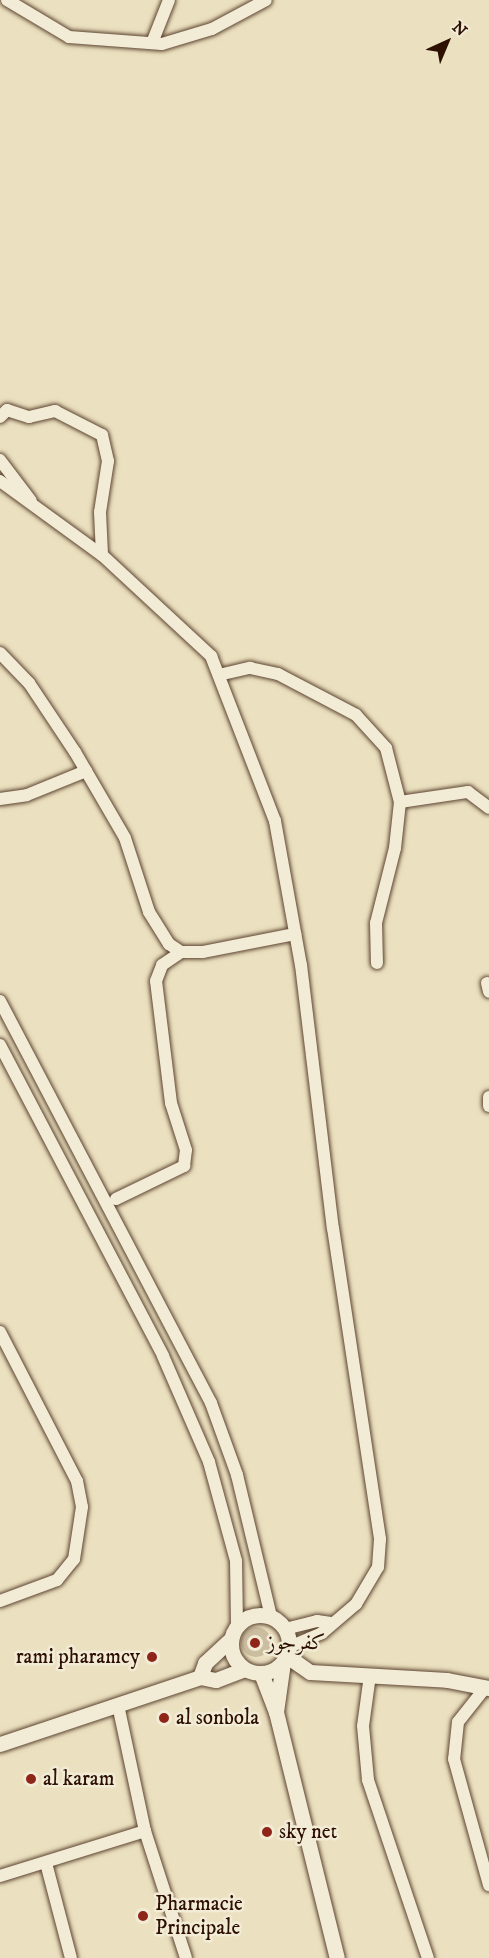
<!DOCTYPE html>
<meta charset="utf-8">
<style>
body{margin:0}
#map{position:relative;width:489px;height:1958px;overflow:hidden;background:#ebe0bf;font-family:"IM FELL DW Pica",Amiri,serif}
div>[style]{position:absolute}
.green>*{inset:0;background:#cbbd9f}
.round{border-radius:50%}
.roads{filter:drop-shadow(0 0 2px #5d4431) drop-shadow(0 0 2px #5d4431)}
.minor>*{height:12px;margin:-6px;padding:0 6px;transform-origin:6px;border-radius:6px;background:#f2ebd5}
.tertiary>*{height:15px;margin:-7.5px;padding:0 7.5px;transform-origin:7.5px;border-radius:7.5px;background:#f2ebd5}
.tertiary>.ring{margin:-7.5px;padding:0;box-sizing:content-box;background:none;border:15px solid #f2ebd5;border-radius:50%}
.dots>*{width:16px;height:16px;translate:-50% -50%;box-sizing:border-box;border:3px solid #f2ebd5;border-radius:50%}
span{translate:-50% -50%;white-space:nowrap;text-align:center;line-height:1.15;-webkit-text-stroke:5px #f2ebd5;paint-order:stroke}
.poi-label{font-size:21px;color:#2e1002}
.left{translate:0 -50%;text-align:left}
.right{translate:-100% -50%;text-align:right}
.north{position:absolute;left:417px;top:12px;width:60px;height:60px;-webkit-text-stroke:4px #f2ebd5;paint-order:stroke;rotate:44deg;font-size:16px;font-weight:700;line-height:24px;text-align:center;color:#2e1002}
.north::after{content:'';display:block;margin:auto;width:21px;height:27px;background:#2e1002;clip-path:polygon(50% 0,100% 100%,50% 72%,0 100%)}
</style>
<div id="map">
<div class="green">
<div class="round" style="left:241px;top:1627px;width:30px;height:30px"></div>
</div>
<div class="roads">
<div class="minor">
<div style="left:7px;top:0;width:72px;rotate:30.8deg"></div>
<div style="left:69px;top:37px;width:93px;rotate:4.3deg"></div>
<div style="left:162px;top:44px;width:52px;rotate:-16.7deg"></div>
<div style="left:212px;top:29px;width:61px;rotate:-28.2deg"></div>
<div style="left:152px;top:43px;width:46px;rotate:-68.4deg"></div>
<div style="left:0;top:417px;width:10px;rotate:-45deg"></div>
<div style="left:7px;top:410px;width:23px;rotate:18deg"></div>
<div style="left:29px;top:417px;width:27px;rotate:-13deg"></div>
<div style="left:55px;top:411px;width:53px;rotate:27.1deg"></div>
<div style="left:102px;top:435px;width:27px;rotate:77deg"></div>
<div style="left:108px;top:461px;width:52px;rotate:98.9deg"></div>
<div style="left:100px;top:512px;width:43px;rotate:87.3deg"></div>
<div style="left:0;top:460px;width:51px;rotate:52.9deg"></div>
<div style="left:0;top:481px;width:126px;rotate:36deg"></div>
<div style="left:102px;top:555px;width:149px;rotate:42.8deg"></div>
<div style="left:211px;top:656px;width:177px;rotate:68.8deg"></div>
<div style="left:275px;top:821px;width:146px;rotate:79.8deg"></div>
<div style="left:301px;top:965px;width:265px;rotate:83.1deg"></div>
<div style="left:333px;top:1228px;width:315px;rotate:81.4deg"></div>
<div style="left:380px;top:1539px;width:28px;rotate:94deg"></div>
<div style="left:378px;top:1567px;width:43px;rotate:120.7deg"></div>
<div style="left:356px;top:1604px;width:45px;rotate:139.5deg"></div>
<div style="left:322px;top:1633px;width:36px;rotate:157deg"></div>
<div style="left:0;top:653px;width:42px;rotate:46deg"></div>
<div style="left:29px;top:683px;width:83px;rotate:56.3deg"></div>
<div style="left:75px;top:752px;width:99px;rotate:59.8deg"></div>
<div style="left:125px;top:838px;width:78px;rotate:72deg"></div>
<div style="left:149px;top:912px;width:38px;rotate:58deg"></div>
<div style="left:169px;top:944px;width:14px;rotate:34deg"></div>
<div style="left:181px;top:952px;width:22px"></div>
<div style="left:203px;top:952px;width:94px;rotate:-11.1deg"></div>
<div style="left:223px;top:674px;width:28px;rotate:-13deg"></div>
<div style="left:250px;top:668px;width:29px;rotate:12deg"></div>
<div style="left:278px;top:674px;width:88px;rotate:27.7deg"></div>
<div style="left:356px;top:715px;width:45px;rotate:47.7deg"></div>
<div style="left:386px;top:748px;width:56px;rotate:75.5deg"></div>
<div style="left:400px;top:802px;width:46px;rotate:96.2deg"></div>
<div style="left:395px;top:848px;width:77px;rotate:104.2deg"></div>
<div style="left:376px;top:923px;width:40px;rotate:88.6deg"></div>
<div style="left:0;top:799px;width:27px;rotate:-8deg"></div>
<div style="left:27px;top:795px;width:64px;rotate:-22.1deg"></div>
<div style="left:400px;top:802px;width:69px;rotate:-8.4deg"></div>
<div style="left:468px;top:792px;width:26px;rotate:37deg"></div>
<div style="left:487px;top:983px;width:9px;rotate:77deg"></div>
<div style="left:0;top:1001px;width:454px;rotate:62.3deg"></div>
<div style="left:211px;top:1403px;width:77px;rotate:70.1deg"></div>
<div style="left:237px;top:1475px;width:146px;rotate:76.5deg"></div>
<div style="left:0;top:1045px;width:351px;rotate:62.3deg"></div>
<div style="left:163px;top:1356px;width:116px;rotate:66.5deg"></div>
<div style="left:209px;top:1462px;width:103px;rotate:74.7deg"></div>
<div style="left:236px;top:1561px;width:64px;rotate:89.1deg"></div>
<div style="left:489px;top:1097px;width:9px;rotate:90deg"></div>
<div style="left:116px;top:1199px;width:76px;rotate:-25.9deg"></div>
<div style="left:184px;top:1166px;width:16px;rotate:-83deg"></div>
<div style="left:186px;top:1150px;width:49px;rotate:-107.7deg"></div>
<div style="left:171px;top:1103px;width:123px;rotate:-97deg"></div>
<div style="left:156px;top:981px;width:17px;rotate:-69deg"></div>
<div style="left:162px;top:965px;width:23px;rotate:-34deg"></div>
<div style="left:0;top:1332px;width:168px;rotate:62.7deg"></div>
<div style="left:77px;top:1481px;width:26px;rotate:79deg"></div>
<div style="left:82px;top:1507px;width:53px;rotate:98.7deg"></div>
<div style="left:74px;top:1559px;width:27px;rotate:129deg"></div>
<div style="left:57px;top:1580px;width:61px;rotate:159.8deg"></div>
<div style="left:285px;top:1629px;width:33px;rotate:-14deg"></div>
<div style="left:317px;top:1621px;width:14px;rotate:8deg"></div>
<div style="left:370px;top:1675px;width:51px;rotate:97.8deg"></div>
<div style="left:363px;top:1726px;width:54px;rotate:84.7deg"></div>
<div style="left:368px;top:1780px;width:188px;rotate:71.4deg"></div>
<div style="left:485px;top:1688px;width:43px;rotate:128.5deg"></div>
<div style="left:458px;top:1722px;width:37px;rotate:96deg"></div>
<div style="left:454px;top:1759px;width:131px;rotate:74.5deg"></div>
<div style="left:118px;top:1705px;width:129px;rotate:77.9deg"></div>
<div style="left:145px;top:1831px;width:133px;rotate:72.1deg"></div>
<div style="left:46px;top:1863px;width:98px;rotate:75.3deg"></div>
<div style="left:0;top:1876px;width:152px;rotate:-17.2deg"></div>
</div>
<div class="tertiary">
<div class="ring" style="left:231px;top:1615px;width:43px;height:43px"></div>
<div style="left:287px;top:1656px;width:28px;rotate:35deg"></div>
<div style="left:310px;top:1672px;width:137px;rotate:3.3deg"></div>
<div style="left:447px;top:1680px;width:43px;rotate:10.8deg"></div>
<div style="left:261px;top:1673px;width:42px;rotate:69deg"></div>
<div style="left:276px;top:1712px;width:253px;rotate:76.1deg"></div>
<div style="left:200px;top:1677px;width:15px;rotate:-70deg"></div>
<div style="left:205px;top:1663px;width:35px;rotate:-43deg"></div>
<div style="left:276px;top:1712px;width:50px;rotate:-82deg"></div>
<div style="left:0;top:1744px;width:211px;rotate:-18.5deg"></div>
<div style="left:200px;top:1677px;width:16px;rotate:11deg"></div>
<div style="left:216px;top:1680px;width:30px;rotate:-21deg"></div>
</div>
</div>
<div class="dots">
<div style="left:255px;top:1643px;background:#8f2418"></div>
<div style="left:152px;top:1657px;background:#8f2418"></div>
<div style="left:164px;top:1718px;background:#8f2418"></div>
<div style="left:31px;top:1779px;background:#8f2418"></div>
<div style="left:267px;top:1832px;background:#8f2418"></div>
<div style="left:143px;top:1916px;background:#8f2418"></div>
</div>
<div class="poi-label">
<span class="left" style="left:267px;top:1643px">كفرجوز</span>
<span class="right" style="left:140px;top:1657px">rami pharamcy</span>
<span class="left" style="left:176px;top:1718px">al sonbola</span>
<span class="left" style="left:43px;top:1779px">al karam</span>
<span class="left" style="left:279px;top:1832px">sky net</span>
<span class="left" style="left:155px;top:1916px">Pharmacie<br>Principale</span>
</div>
<div class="north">N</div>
</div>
